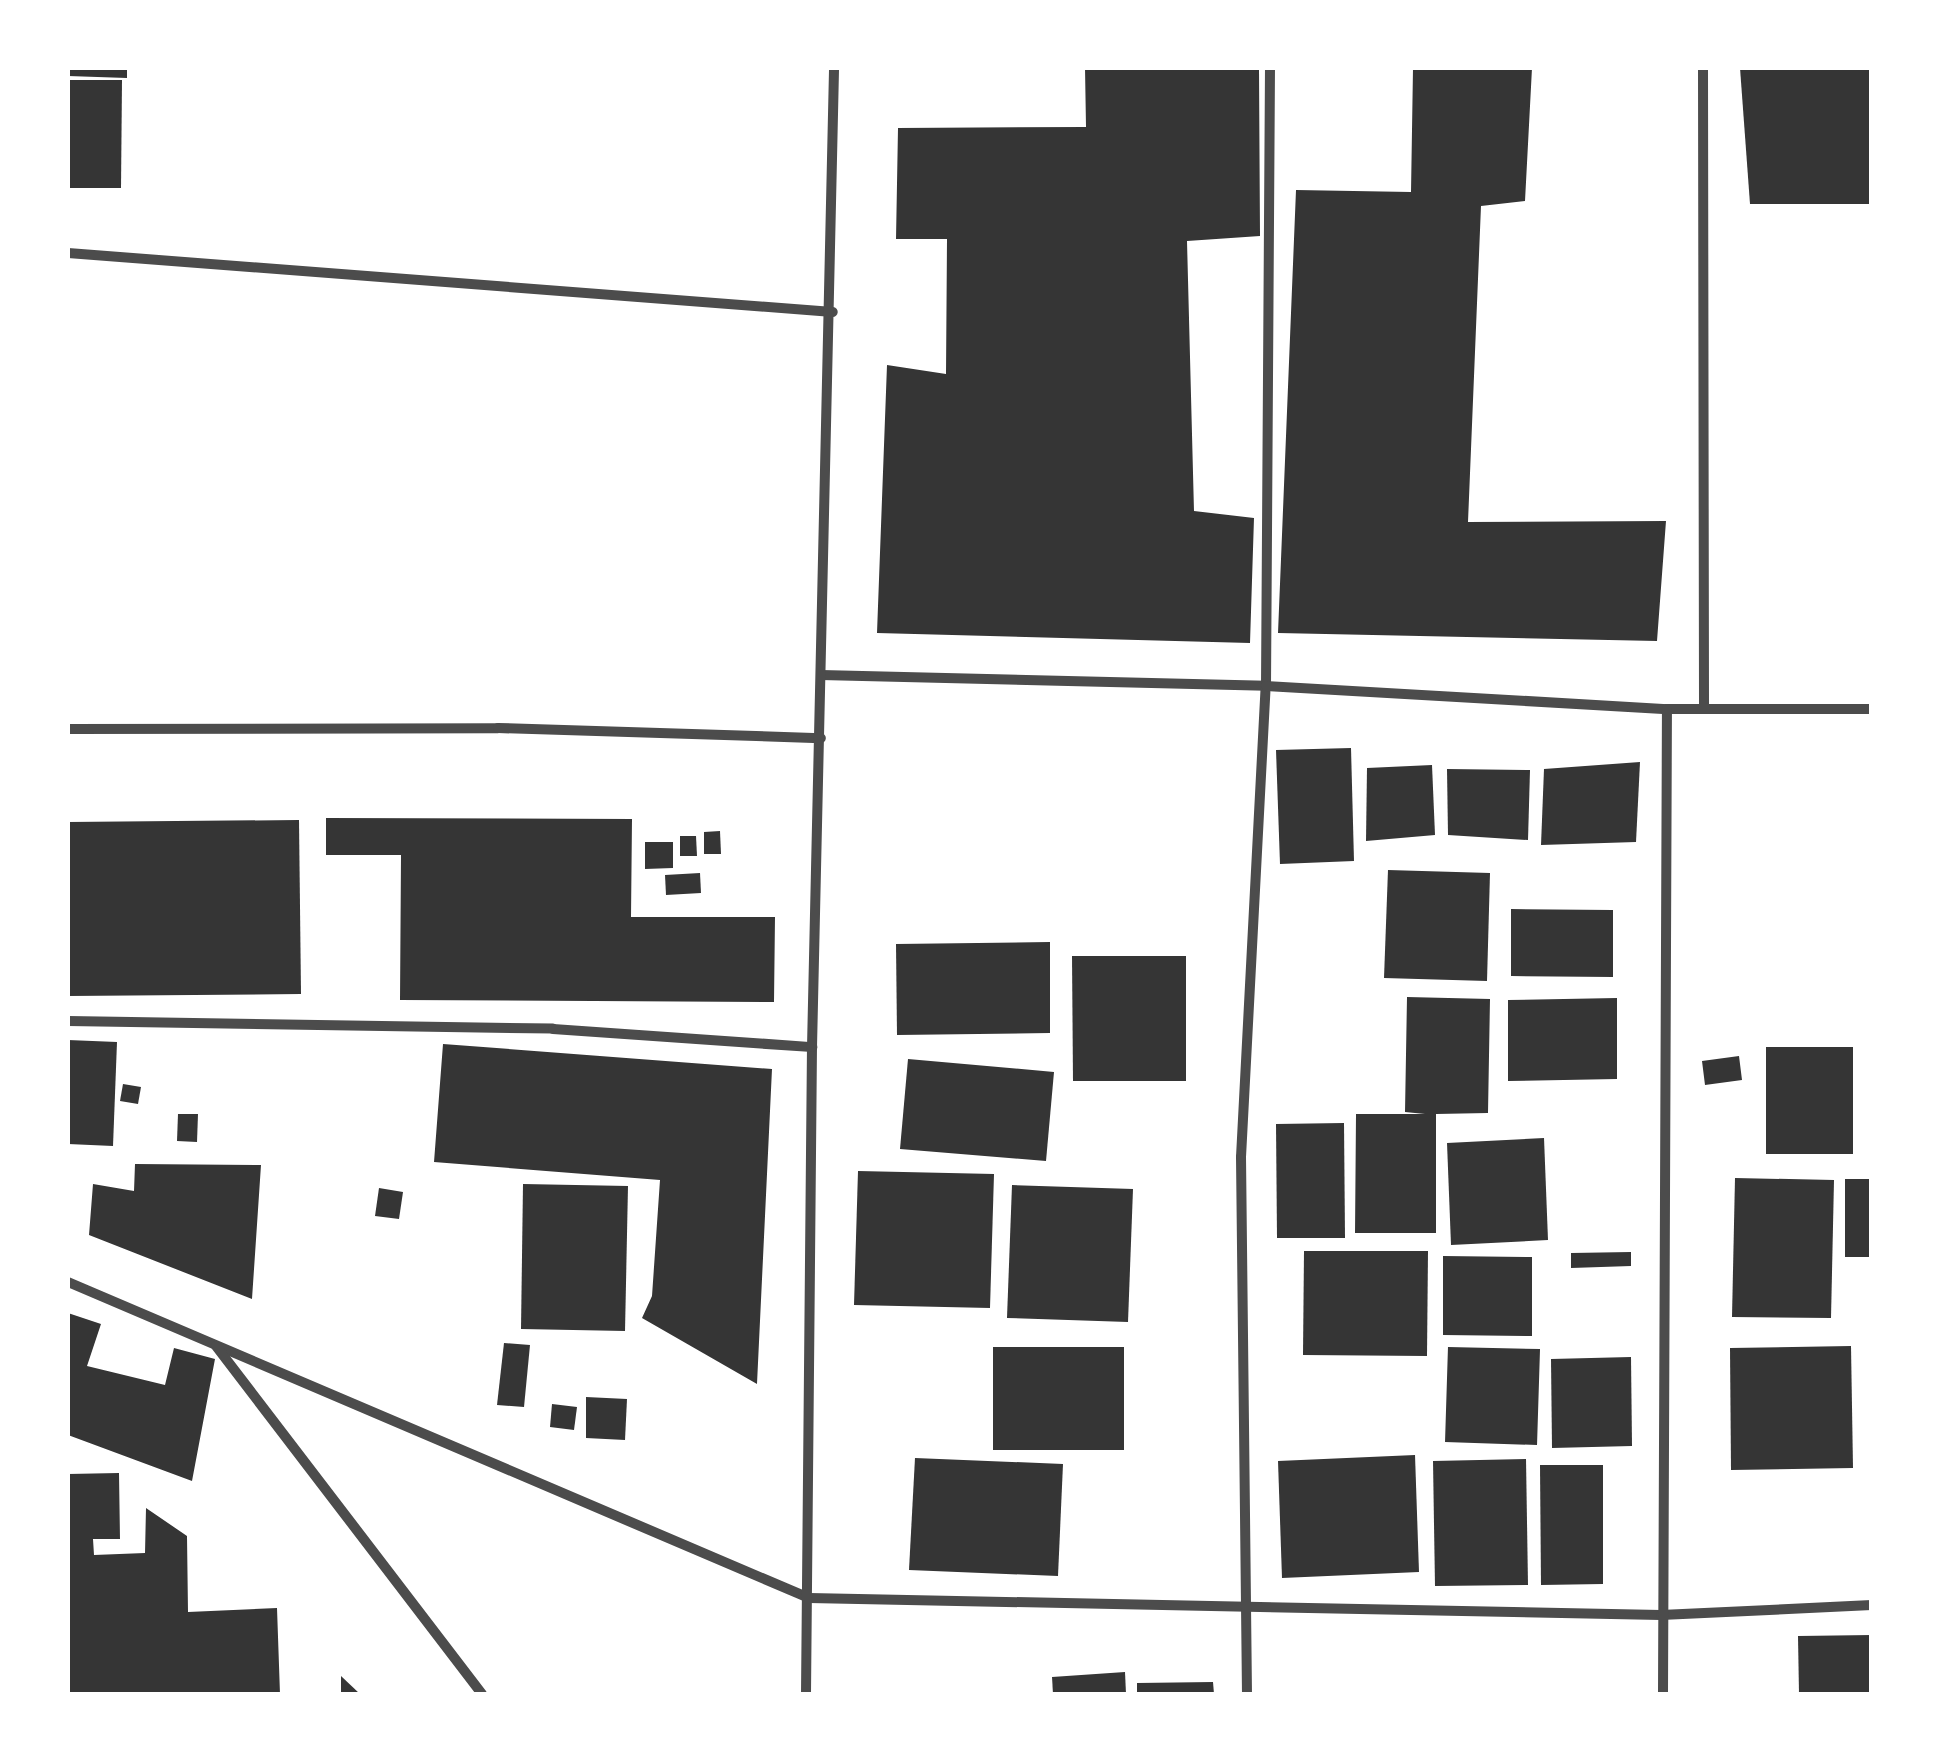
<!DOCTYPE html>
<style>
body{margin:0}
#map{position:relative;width:1939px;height:1762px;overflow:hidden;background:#fff;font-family:"Exo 2",sans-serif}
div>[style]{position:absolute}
.building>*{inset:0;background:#353535}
.minor>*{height:10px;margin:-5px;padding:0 5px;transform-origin:5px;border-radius:5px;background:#4c4c4c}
span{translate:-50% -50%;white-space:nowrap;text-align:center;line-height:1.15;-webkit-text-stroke:8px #fff;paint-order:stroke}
.frame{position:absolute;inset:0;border:70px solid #fff;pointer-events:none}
</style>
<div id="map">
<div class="building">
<div style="clip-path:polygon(68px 68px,127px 68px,127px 78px,68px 76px)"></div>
<div style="clip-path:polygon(1085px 68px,1259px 68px,1260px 236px,1187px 241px,1194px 511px,1254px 518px,1250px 643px,877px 633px,887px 365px,946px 374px,947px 239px,896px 239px,898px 128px,1086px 127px)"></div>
<div style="clip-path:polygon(1413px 68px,1532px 68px,1525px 201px,1481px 206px,1468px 522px,1666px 521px,1657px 641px,1278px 633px,1296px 190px,1411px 192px)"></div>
<div style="clip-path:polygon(1740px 68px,1872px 68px,1872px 204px,1750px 204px)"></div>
<div style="clip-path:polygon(68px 80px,122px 80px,121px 188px,68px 188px)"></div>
<div style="clip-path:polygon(1351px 748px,1354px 861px,1280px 864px,1276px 750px)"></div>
<div style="clip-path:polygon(1640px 762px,1636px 842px,1541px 845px,1544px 769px)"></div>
<div style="clip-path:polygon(1432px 765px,1435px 835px,1366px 841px,1367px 768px)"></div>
<div style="clip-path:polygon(1447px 769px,1530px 770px,1528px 840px,1448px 835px)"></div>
<div style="clip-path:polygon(326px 818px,632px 819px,631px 917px,775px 917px,774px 1002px,400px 1000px,401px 855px,326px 855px)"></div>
<div style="clip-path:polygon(299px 820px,301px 994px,68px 996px,68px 822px)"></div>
<div style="clip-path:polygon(720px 831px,721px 854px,704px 854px,704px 832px)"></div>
<div style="clip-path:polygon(680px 836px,696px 836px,697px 856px,680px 856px)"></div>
<div style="clip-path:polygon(645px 842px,673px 842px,673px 868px,645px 869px)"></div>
<div style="clip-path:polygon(1388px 870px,1490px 873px,1487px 981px,1384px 978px)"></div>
<div style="clip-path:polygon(700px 873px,701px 893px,666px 895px,665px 875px)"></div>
<div style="clip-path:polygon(1511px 909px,1613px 910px,1613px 977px,1511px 976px)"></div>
<div style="clip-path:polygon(1050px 942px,1050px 1033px,897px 1035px,896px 944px)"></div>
<div style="clip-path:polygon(1072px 956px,1186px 956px,1186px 1081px,1073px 1081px)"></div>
<div style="clip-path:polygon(1407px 997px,1490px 999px,1488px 1113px,1436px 1114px,1436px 1233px,1355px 1233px,1356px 1114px,1425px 1114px,1405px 1112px)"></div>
<div style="clip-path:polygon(1617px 998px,1617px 1079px,1508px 1081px,1508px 1000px)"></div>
<div style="clip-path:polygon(68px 1040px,117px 1042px,113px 1146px,68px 1144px)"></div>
<div style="clip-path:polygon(443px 1044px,772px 1069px,757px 1384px,642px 1318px,652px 1296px,660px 1180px,434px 1162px)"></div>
<div style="clip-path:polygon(1766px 1047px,1853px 1047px,1853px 1154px,1766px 1154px)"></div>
<div style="clip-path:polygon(1739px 1056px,1742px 1080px,1705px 1085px,1702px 1061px)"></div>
<div style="clip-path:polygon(908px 1059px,1054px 1072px,1046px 1161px,900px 1149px)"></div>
<div style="clip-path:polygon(123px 1084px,141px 1087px,138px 1104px,120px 1101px)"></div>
<div style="clip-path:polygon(178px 1114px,198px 1114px,197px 1142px,177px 1141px)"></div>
<div style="clip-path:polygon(1344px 1123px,1345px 1238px,1277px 1238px,1276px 1124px)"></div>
<div style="clip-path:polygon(1544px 1138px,1548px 1240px,1451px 1245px,1447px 1143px)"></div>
<div style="clip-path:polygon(135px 1164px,261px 1165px,252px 1299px,89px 1235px,93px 1184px,134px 1191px)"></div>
<div style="clip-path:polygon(858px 1171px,994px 1174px,990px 1308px,854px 1305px)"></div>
<div style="clip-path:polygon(1735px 1178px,1834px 1180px,1831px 1318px,1732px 1317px)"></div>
<div style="clip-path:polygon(1845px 1179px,1872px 1179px,1872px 1257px,1845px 1257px)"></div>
<div style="clip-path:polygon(523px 1184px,628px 1186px,625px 1331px,521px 1329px)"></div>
<div style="clip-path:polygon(1012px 1185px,1133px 1189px,1128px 1322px,1007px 1318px)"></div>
<div style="clip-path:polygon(379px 1188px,403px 1192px,399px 1219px,375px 1216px)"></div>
<div style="clip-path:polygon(1304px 1251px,1428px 1251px,1427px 1356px,1303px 1355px)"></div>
<div style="clip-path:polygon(1631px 1252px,1631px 1266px,1571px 1268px,1571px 1253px)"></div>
<div style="clip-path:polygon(1443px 1256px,1532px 1257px,1532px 1336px,1443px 1335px)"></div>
<div style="clip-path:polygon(68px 1313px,101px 1324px,87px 1366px,165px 1385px,174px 1348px,215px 1359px,192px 1481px,68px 1435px)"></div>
<div style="clip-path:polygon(504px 1343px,530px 1345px,524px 1407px,497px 1405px)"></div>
<div style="clip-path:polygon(1851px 1346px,1853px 1468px,1731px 1470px,1730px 1348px)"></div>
<div style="clip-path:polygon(993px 1347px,1124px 1347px,1124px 1450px,993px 1450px)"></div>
<div style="clip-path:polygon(1448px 1347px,1540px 1349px,1537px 1445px,1445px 1442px)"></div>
<div style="clip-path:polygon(1631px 1357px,1632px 1446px,1552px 1448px,1551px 1359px)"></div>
<div style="clip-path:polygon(586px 1397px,627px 1399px,625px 1440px,586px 1438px)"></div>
<div style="clip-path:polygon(552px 1404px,577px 1407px,574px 1430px,550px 1427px)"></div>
<div style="clip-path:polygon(1415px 1455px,1419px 1572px,1282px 1578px,1278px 1461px)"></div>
<div style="clip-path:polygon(915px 1458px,1063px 1464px,1058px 1576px,909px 1570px)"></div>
<div style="clip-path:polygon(1526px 1459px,1528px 1585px,1435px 1586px,1433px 1461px)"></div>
<div style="clip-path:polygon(1540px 1465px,1603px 1465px,1603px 1584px,1541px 1585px)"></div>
<div style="clip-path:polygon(119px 1473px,120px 1539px,93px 1539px,94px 1555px,145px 1553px,146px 1508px,187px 1536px,188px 1612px,277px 1608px,280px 1694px,68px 1694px,68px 1474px)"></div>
<div style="clip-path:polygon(1872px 1635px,1872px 1694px,1799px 1694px,1798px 1636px)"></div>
<div style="clip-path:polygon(1125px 1672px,1126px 1694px,1053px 1694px,1052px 1677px)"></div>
<div style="clip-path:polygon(341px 1676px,360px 1694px,341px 1694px)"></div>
<div style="clip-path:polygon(1213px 1682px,1214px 1694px,1137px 1694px,1137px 1683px)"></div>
</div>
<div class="minor">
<div style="left:1703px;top:68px;width:638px;rotate:89.91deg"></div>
<div style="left:68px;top:253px;width:767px;rotate:4.41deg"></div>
<div style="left:821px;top:675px;width:445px;rotate:1.4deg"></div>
<div style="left:1266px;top:686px;width:618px;rotate:-89.63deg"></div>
<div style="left:68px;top:729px;width:430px;rotate:-0.1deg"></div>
<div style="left:498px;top:728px;width:323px;rotate:1.8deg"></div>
<div style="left:68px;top:1021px;width:485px;rotate:0.9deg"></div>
<div style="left:553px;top:1029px;width:260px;rotate:4deg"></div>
<div style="left:68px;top:1282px;width:806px;rotate:23.1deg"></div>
<div style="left:809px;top:1598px;width:852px;rotate:1.14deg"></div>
<div style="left:1661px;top:1615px;width:211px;rotate:-2.7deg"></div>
<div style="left:216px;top:1346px;width:438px;rotate:52.6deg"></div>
<div style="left:806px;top:1694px;width:647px;rotate:-89.47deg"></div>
<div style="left:812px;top:1047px;width:979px;rotate:-88.71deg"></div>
<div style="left:1247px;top:1694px;width:537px;rotate:-90.64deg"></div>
<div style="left:1241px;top:1157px;width:472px;rotate:-87deg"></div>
<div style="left:1266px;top:686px;width:402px;rotate:3.3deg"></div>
<div style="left:1667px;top:709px;width:205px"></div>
<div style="left:1663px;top:1694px;width:985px;rotate:-89.77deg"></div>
</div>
<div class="frame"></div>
</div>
